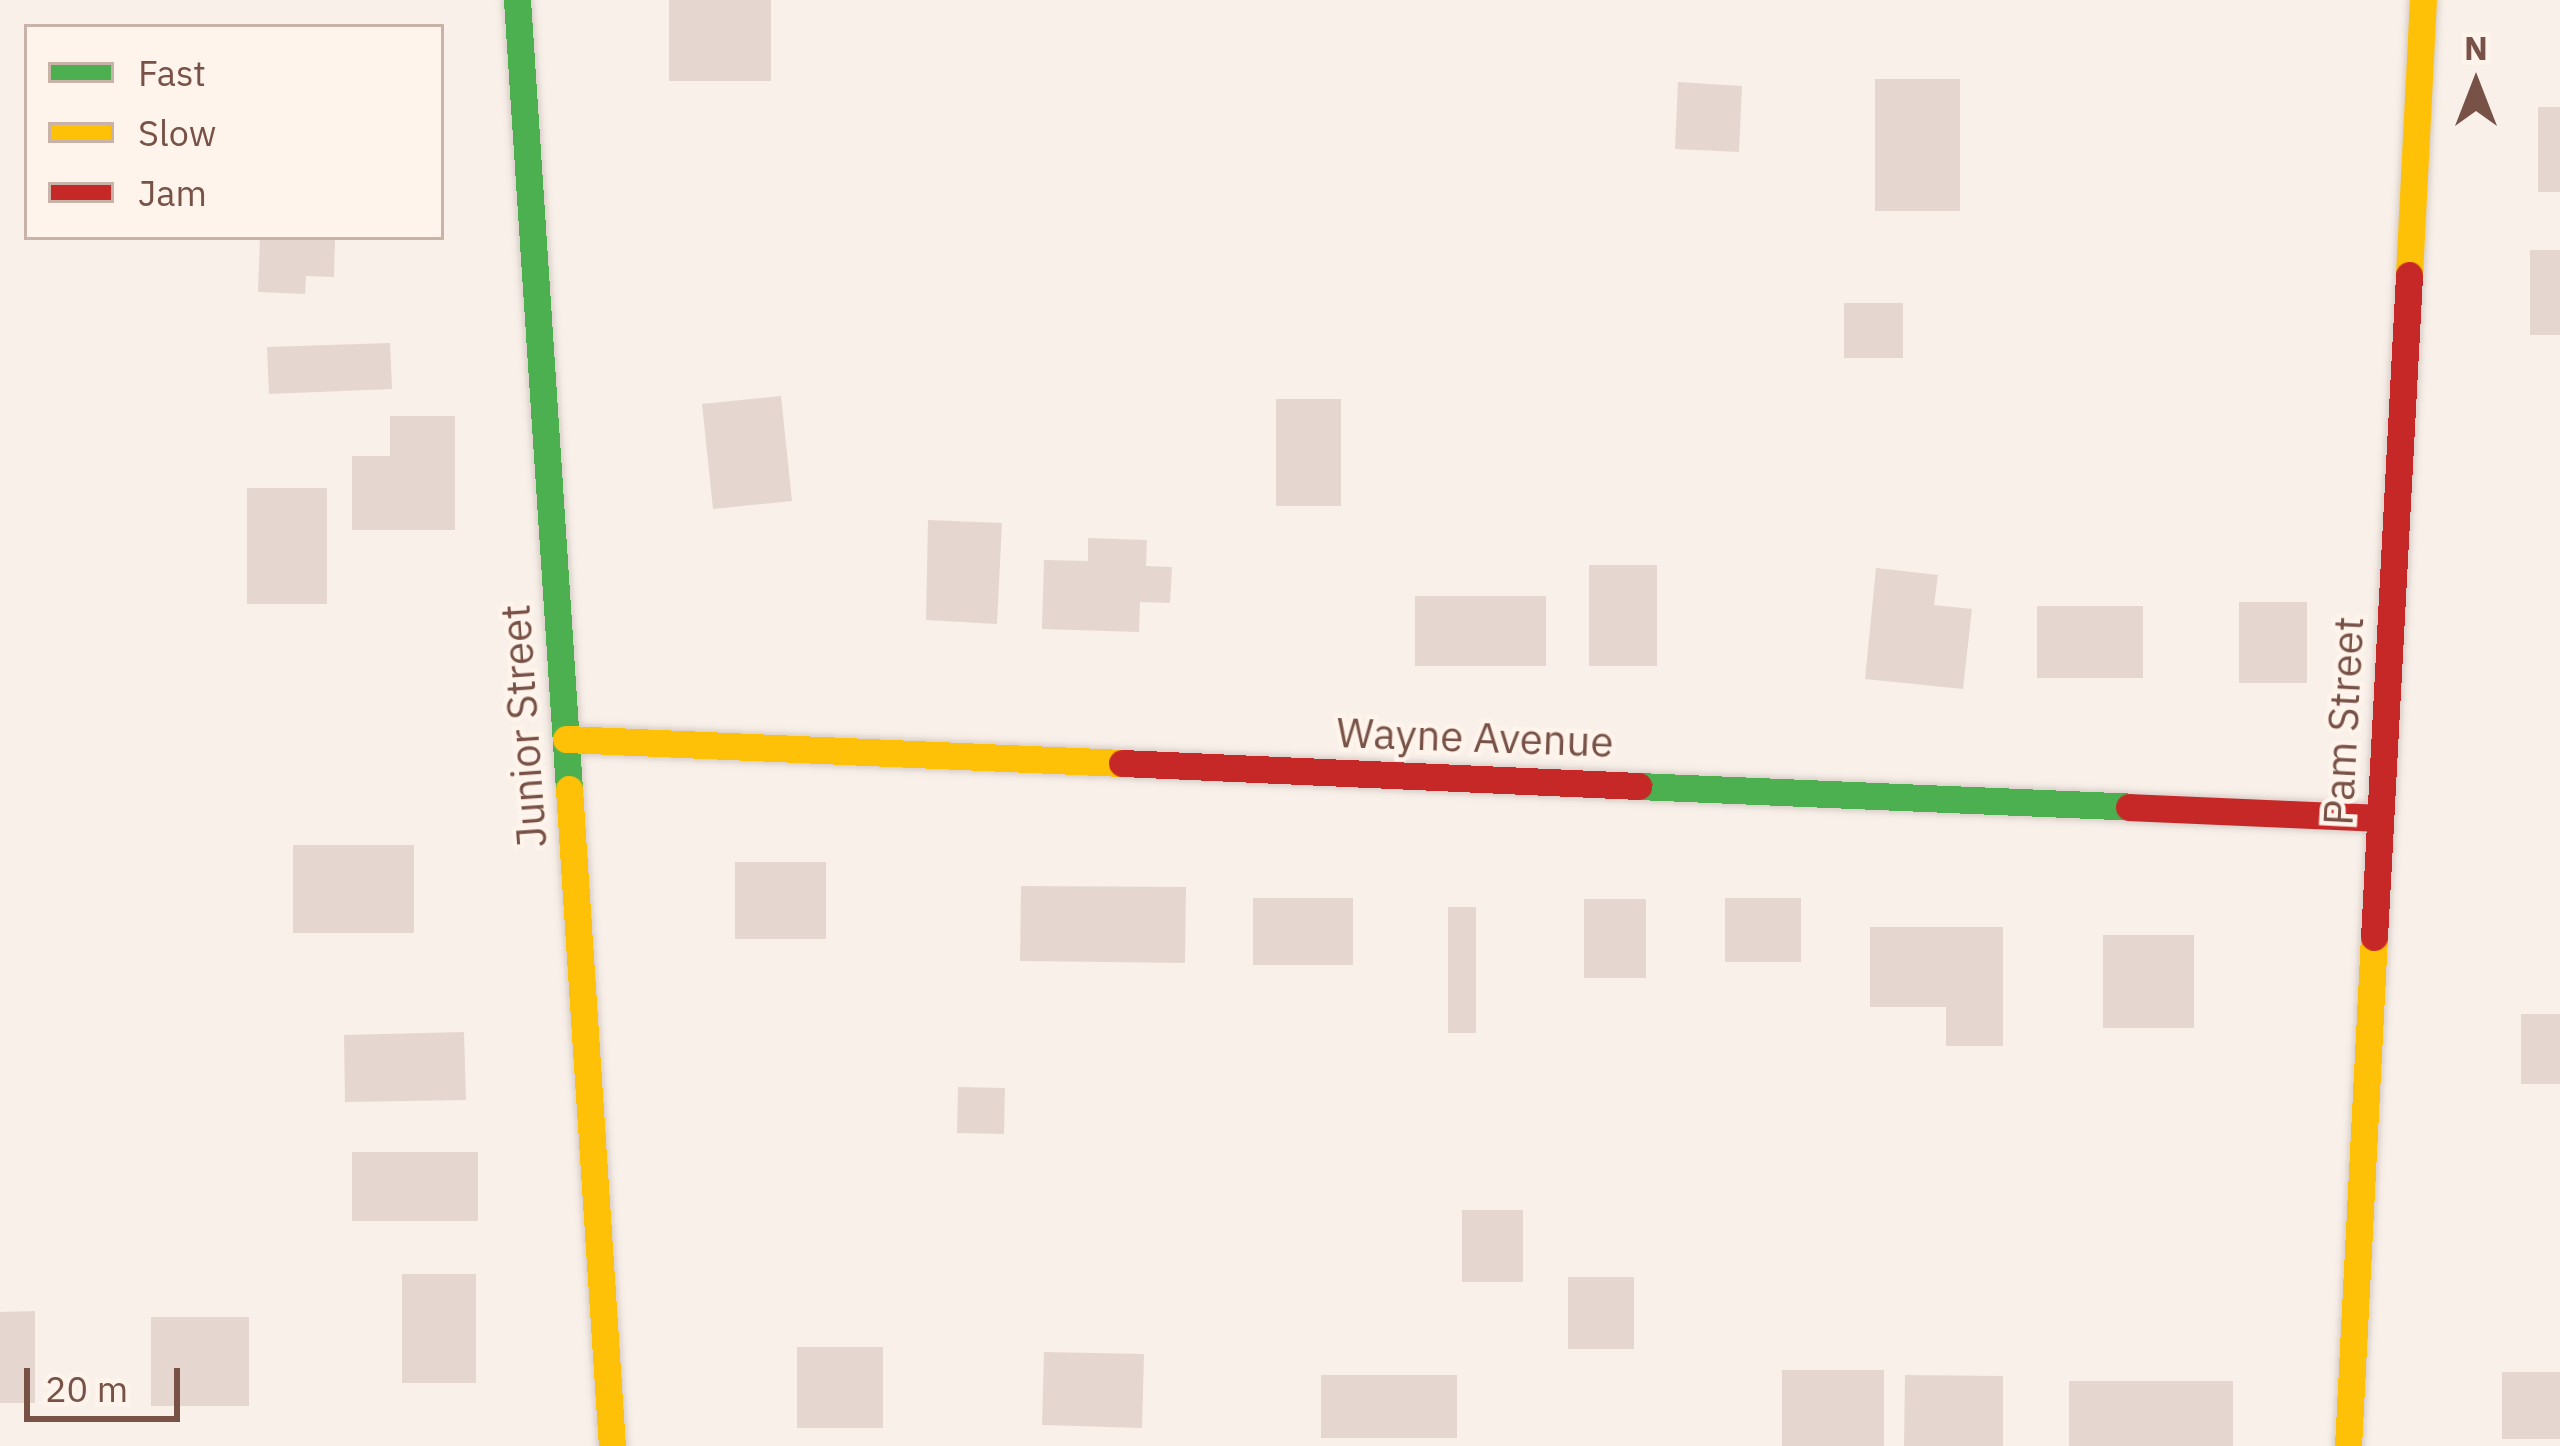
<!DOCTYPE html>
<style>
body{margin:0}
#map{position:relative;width:2560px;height:1446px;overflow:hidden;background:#f8f0e9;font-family:"IBM Plex Sans",sans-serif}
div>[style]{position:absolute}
.building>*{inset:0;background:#e5d7d0}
.roads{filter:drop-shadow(0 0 3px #d7cbc6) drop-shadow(0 0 3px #d7cbc6)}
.fast>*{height:27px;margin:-13.5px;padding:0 13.5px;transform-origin:13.5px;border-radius:13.5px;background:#4caf50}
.slow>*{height:27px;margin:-13.5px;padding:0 13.5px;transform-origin:13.5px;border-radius:13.5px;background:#ffc107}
.jam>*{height:27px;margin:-13.5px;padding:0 13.5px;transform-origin:13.5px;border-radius:13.5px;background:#c62828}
span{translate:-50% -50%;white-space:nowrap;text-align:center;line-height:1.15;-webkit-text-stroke:9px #fff4eb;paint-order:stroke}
.street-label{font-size:42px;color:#785147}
.legend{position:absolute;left:24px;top:24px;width:420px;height:216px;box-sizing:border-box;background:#fff4eb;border:3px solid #c9b3a9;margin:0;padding:15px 21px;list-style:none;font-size:36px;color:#785147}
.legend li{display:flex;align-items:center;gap:24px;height:60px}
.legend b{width:60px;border:3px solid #c9b3a9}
.north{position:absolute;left:2416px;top:24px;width:120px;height:120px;-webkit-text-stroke:9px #fff4eb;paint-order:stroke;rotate:0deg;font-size:33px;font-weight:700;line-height:48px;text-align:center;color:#785147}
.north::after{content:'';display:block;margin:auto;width:42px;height:54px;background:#785147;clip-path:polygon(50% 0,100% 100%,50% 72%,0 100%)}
.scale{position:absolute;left:24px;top:1368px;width:156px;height:54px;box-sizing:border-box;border:6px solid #785147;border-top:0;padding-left:15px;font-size:36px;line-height:42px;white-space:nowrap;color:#785147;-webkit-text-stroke:9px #fff4eb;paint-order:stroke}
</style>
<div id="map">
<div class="building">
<div style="clip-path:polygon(669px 0,771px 0,771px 81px,669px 81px)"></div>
<div style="clip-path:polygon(1875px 79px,1960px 79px,1960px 211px,1875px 211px)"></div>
<div style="clip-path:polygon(1678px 82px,1742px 86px,1739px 152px,1675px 149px)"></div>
<div style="clip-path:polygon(2538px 107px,2560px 107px,2560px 192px,2538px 192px)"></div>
<div style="clip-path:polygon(260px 237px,335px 237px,334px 277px,306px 276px,305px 294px,258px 292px)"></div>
<div style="clip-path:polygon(2530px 250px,2560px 250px,2560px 335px,2530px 335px)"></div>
<div style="clip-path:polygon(1844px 303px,1903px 303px,1903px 358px,1844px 358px)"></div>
<div style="clip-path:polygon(390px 343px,392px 389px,269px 394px,267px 347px)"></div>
<div style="clip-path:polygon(781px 396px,792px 501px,713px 509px,702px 404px)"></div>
<div style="clip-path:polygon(1276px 399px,1341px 399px,1341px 506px,1276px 506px)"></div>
<div style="clip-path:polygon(390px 416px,455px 416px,455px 530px,352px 530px,352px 456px,390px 456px)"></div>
<div style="clip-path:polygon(247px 488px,327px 488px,327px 604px,247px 604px)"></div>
<div style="clip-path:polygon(928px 520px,1002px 523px,997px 624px,926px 620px)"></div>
<div style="clip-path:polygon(1088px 538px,1147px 540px,1146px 566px,1172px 567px,1170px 603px,1140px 602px,1139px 632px,1042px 629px,1044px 560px,1088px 561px)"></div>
<div style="clip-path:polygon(1589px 565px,1657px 565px,1657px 666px,1589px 666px)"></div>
<div style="clip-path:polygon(1876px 568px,1938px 575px,1934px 605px,1972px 609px,1963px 689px,1865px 679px)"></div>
<div style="clip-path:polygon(1415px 596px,1546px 596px,1546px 666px,1415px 666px)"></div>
<div style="clip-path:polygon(2239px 602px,2307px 602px,2307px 683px,2239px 683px)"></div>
<div style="clip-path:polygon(2037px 606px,2143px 606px,2143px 678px,2037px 678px)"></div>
<div style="clip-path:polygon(293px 845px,414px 845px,414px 933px,293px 933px)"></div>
<div style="clip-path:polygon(735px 862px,826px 862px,826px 939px,735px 939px)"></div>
<div style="clip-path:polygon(1021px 886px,1186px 887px,1185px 963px,1020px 961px)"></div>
<div style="clip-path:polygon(1253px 898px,1353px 898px,1353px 965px,1253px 965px)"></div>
<div style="clip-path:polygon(1725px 898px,1801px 898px,1801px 962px,1725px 962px)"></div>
<div style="clip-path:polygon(1584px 899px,1646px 899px,1646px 978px,1584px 978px)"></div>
<div style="clip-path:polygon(1448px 907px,1476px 907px,1476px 1033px,1448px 1033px)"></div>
<div style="clip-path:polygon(1870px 927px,2003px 927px,2003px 1046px,1946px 1046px,1946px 1007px,1870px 1007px)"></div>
<div style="clip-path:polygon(2103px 935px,2194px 935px,2194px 1028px,2103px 1028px)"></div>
<div style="clip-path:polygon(2521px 1014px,2560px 1014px,2560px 1084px,2521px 1084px)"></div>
<div style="clip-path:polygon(464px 1032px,466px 1100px,345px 1102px,344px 1035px)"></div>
<div style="clip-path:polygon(958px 1087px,1005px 1088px,1004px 1134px,957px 1133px)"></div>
<div style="clip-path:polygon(352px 1152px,478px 1152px,478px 1221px,352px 1221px)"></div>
<div style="clip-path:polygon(1462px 1210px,1523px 1210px,1523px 1282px,1462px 1282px)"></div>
<div style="clip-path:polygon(402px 1274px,476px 1274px,476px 1383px,402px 1383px)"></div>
<div style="clip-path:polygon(1568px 1277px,1634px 1277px,1634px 1349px,1568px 1349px)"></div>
<div style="clip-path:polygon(35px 1311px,35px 1403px,0 1403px,0 1312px)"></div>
<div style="clip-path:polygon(151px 1317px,249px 1317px,249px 1406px,151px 1406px)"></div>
<div style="clip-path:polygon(797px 1347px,883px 1347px,883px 1428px,797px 1428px)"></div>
<div style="clip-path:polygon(1044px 1352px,1144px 1354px,1142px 1428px,1042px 1425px)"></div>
<div style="clip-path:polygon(1782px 1370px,1884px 1370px,1884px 1446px,1782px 1446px)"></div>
<div style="clip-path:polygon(2502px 1372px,2560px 1372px,2560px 1439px,2502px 1439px)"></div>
<div style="clip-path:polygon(1321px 1375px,1457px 1375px,1457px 1438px,1321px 1438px)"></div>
<div style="clip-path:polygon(1905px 1375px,2003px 1376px,2003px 1446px,1904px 1446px)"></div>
<div style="clip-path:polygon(2069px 1381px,2233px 1381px,2233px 1446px,2069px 1446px)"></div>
</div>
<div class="roads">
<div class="fast">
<div style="left:517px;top:0;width:791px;rotate:86.23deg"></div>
<div style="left:1638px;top:786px;width:491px;rotate:2.4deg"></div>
</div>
<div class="slow">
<div style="left:2409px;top:275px;width:275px;rotate:-87.1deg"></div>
<div style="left:566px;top:739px;width:557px;rotate:2.47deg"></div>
<div style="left:569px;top:789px;width:658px;rotate:86.26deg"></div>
<div style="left:2348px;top:1446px;width:510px;rotate:-87.08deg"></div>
</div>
<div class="jam">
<div style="left:1122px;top:763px;width:517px;rotate:2.55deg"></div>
<div style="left:2129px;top:807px;width:251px;rotate:2.5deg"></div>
<div style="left:2374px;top:937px;width:663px;rotate:-86.97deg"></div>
</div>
</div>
<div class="street-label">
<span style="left:2343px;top:721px;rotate:-87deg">Pam Street</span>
<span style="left:523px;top:726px;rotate:-94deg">Junior Street</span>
<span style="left:1475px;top:737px;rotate:2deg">Wayne Avenue</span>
</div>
<ul class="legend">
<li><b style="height:15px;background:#4caf50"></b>Fast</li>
<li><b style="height:15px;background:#ffc107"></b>Slow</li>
<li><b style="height:15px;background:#c62828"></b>Jam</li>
</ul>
<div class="north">N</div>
<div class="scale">20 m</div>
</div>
